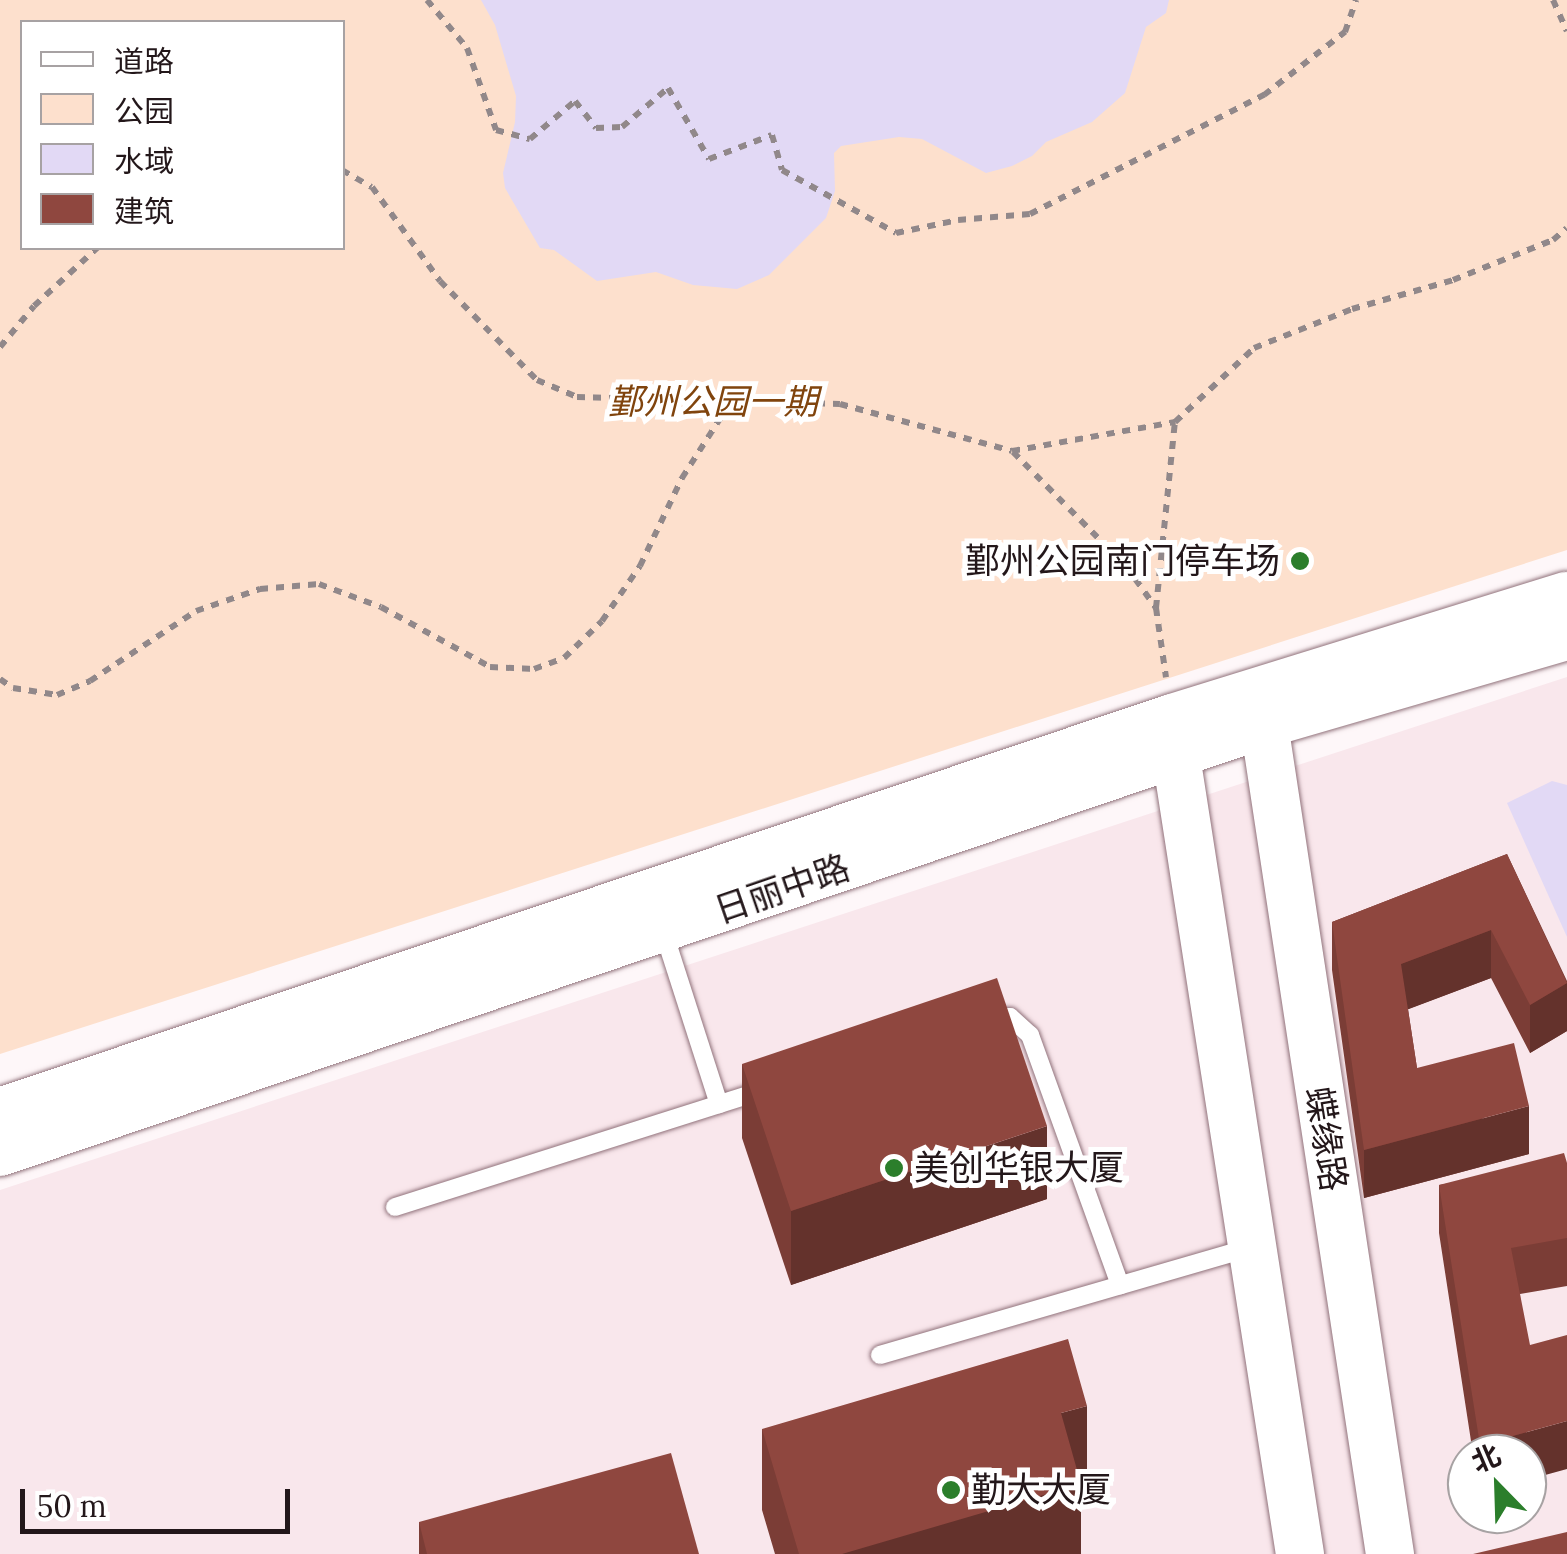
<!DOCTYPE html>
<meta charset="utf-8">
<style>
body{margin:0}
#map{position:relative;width:1567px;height:1554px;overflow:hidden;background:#fef7f9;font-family:Lora,"Noto Sans SC",serif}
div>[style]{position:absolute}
.built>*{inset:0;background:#f9e7ec}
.green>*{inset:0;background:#fde0cd}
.water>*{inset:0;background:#e2d9f5}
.path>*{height:6px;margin-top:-3px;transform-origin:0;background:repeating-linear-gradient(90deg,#91888a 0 8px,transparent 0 16px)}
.roads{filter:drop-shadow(0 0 2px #91727b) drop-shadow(0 0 2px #91727b)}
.lane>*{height:18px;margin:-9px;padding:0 9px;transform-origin:9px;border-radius:9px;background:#fff}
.secondary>*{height:48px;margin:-24px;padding:0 24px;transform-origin:24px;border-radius:24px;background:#fff}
.wall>*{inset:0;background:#7b3d36}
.shaded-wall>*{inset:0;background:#64322c}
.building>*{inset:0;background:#8f473f}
.dots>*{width:28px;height:28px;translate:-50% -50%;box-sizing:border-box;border:5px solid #fff;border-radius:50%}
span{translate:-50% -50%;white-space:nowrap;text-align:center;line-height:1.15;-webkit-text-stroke:10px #fff;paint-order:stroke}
.park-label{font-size:35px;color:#80440d;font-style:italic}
.poi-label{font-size:35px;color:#23171a}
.right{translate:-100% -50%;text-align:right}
.left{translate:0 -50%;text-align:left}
.street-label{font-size:35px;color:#23171a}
.legend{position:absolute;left:20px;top:20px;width:325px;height:230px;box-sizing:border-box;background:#fff;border:2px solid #a7a2a3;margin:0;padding:12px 18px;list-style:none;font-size:30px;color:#23171a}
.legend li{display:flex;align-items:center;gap:20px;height:50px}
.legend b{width:50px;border:2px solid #a7a2a3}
.north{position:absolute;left:1447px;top:1434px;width:100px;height:100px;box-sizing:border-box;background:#fff;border:2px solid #a7a2a3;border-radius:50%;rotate:337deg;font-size:28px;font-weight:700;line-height:40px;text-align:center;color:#23171a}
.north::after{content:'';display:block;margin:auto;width:35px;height:45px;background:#2b7e2b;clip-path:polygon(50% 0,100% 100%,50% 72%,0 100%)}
.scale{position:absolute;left:20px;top:1489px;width:270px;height:45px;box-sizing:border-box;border:5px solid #23171a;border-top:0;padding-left:12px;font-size:30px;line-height:35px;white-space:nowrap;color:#23171a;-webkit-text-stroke:8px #fff;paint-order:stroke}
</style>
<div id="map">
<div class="built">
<div style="clip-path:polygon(evenodd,1567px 677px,1567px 1554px,0 1554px,0 1190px,1567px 677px,1467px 1454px,1527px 1454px,1527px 1514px,1467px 1514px,1467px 1454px)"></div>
</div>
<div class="green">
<div style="clip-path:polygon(evenodd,0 0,1567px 0,1567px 550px,0 1054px,0 0,22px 22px,342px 22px,342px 248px,22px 248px,22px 22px)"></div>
</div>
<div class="water">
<div style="clip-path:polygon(481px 0,1169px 0,1166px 13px,1146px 27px,1125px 93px,1092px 122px,1046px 142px,1032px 156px,1012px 166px,986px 173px,922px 139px,899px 137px,841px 146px,834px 153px,835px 191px,826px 218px,769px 275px,737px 289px,693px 285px,656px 272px,597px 281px,554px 250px,540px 248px,505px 188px,503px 173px,515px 122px,516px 96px,495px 25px)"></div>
<div style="clip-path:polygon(1552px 781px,1567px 785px,1567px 937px,1507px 803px)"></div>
</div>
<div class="path">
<div style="left:427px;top:0;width:62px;rotate:50.2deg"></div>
<div style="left:467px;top:48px;width:87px;rotate:70.5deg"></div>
<div style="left:496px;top:130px;width:35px;rotate:15deg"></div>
<div style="left:530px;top:139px;width:59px;rotate:-40.2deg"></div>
<div style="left:575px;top:101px;width:34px;rotate:52deg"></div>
<div style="left:596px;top:128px;width:26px;rotate:-2deg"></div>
<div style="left:622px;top:127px;width:60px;rotate:-40.3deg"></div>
<div style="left:668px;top:88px;width:82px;rotate:60deg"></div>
<div style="left:709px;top:159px;width:67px;rotate:-20.9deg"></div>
<div style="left:772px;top:135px;width:36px;rotate:74deg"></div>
<div style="left:782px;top:170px;width:130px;rotate:28.9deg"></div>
<div style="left:896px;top:233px;width:63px;rotate:-11.8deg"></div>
<div style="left:958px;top:220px;width:72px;rotate:-4.8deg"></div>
<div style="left:1030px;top:214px;width:263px;rotate:-27deg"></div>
<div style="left:1264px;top:95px;width:103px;rotate:-37.9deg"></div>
<div style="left:1345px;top:32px;width:34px;rotate:-71deg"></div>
<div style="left:1553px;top:0;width:34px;rotate:66deg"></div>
<div style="left:342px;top:170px;width:34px;rotate:30deg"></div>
<div style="left:372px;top:187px;width:116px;rotate:54.1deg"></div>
<div style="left:440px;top:281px;width:139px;rotate:45.6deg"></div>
<div style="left:537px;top:380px;width:43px;rotate:23deg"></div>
<div style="left:577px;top:397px;width:263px;rotate:1.5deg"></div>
<div style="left:840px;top:404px;width:178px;rotate:15.3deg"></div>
<div style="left:1012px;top:451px;width:166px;rotate:-10.1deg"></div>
<div style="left:1175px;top:422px;width:108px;rotate:-43.1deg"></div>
<div style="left:1254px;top:348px;width:105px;rotate:-21.7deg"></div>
<div style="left:1352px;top:309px;width:105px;rotate:-16deg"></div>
<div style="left:1453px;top:280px;width:108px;rotate:-21.8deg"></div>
<div style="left:1553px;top:240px;width:18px;rotate:-41deg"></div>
<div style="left:0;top:347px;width:53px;rotate:-50.3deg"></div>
<div style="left:34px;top:306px;width:86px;rotate:-42.6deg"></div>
<div style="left:1013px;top:452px;width:161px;rotate:45.3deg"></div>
<div style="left:1126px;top:566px;width:52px;rotate:54.5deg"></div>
<div style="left:1156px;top:608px;width:70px;rotate:81.8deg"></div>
<div style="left:1156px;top:608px;width:187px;rotate:-84.2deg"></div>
<div style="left:0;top:679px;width:16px;rotate:35deg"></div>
<div style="left:13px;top:688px;width:45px;rotate:9deg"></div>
<div style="left:57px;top:695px;width:36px;rotate:-23deg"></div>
<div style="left:90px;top:681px;width:127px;rotate:-33.4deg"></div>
<div style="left:196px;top:611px;width:68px;rotate:-19deg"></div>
<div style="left:260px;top:589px;width:59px;rotate:-4.8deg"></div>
<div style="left:319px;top:584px;width:66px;rotate:20.4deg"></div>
<div style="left:381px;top:607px;width:124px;rotate:28.8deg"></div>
<div style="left:490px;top:667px;width:44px;rotate:2.6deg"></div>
<div style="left:534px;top:669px;width:32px;rotate:-20deg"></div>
<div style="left:564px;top:658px;width:53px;rotate:-44.2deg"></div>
<div style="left:602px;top:621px;width:67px;rotate:-55.4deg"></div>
<div style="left:640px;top:566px;width:98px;rotate:-64.5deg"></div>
<div style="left:682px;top:478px;width:89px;rotate:-57.4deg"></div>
</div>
<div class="roads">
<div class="lane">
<div style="left:663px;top:930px;width:183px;rotate:72.2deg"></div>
<div style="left:989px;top:1018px;width:21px;rotate:-3deg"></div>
<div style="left:1010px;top:1017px;width:27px;rotate:42deg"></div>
<div style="left:1030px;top:1035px;width:266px;rotate:70.2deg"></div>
<div style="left:395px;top:1207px;width:387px;rotate:-17.6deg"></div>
<div style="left:880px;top:1355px;width:387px;rotate:-16.2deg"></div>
</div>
<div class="secondary">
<div style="left:1264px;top:724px;width:840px;rotate:81.37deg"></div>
<div style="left:1176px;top:756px;width:808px;rotate:81.17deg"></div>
<div style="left:0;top:1112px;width:1236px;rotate:-18.58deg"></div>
<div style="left:1172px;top:718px;width:413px;rotate:-17.2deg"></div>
<div style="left:0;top:1152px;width:1334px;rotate:-18.71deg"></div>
<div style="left:1264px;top:724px;width:316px;rotate:-16.2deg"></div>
</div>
</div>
<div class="wall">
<div style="clip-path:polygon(1507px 854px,1567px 981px,1567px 1031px,1530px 1053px,1491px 978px,1408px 1009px,1417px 1068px,1529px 1154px,1364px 1198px,1332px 970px,1332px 922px)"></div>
<div style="clip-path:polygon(742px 1064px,1047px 1199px,791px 1285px,742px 1138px)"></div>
<div style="clip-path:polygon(1567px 1163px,1567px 1286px,1520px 1294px,1527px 1454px,1473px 1454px,1439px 1233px,1439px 1185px)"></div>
<div style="clip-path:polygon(762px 1429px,1087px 1487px,1081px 1488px,1081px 1554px,775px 1554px,762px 1510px)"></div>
<div style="clip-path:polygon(419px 1522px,699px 1554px,419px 1554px)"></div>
</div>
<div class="shaded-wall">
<div style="clip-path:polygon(1491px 930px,1491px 978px,1401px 1012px,1401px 964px)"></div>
<div style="clip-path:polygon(1567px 983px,1567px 1031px,1530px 1053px,1530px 1005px)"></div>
<div style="clip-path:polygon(1529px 1106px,1529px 1154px,1364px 1198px,1364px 1150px)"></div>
<div style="clip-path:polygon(1047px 1126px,1047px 1199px,791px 1285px,791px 1211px)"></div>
<div style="clip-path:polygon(1087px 1406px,1087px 1487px,1081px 1488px,1081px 1554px,842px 1554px,1061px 1413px)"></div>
<div style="clip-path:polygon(1567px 1421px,1567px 1469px,1527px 1480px,1527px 1454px,1480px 1454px,1480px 1445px)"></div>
</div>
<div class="building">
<div style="clip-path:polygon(1507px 854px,1567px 983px,1530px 1005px,1491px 930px,1401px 964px,1417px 1068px,1514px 1043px,1529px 1106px,1364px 1150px,1332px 922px)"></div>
<div style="clip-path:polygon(997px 978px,1047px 1126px,791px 1211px,742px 1064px)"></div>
<div style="clip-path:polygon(1564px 1153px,1567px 1163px,1567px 1238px,1511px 1248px,1530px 1345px,1567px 1335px,1567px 1421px,1480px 1445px,1439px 1185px)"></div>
<div style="clip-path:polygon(1068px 1339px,1087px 1406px,1061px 1413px,1081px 1484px,842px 1554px,799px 1554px,762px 1429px)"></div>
<div style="clip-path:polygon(671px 1453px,699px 1554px,427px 1554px,419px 1522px)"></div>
<div style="clip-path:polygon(1567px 1532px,1567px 1554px,1473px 1554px)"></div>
</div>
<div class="dots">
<div style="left:1300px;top:561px;background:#2b7e2b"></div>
<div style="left:894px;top:1168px;background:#2b7e2b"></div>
<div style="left:951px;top:1490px;background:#2b7e2b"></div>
</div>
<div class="park-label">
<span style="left:713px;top:402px">鄞州公园一期</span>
</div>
<div class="poi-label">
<span class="right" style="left:1280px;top:561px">鄞州公园南门停车场</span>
<span class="left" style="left:914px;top:1168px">美创华银大厦</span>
<span class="left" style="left:971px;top:1490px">勤大大厦</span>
</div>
<div class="street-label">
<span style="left:782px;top:889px;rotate:-19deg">日丽中路</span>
<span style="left:1326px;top:1139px;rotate:81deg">蝶缘路</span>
</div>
<ul class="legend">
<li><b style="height:12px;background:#fff"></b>道路</li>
<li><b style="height:28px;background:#fde0cd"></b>公园</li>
<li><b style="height:28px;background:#e2d9f5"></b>水域</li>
<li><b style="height:28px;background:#8f473f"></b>建筑</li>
</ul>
<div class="north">北</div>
<div class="scale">50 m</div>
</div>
